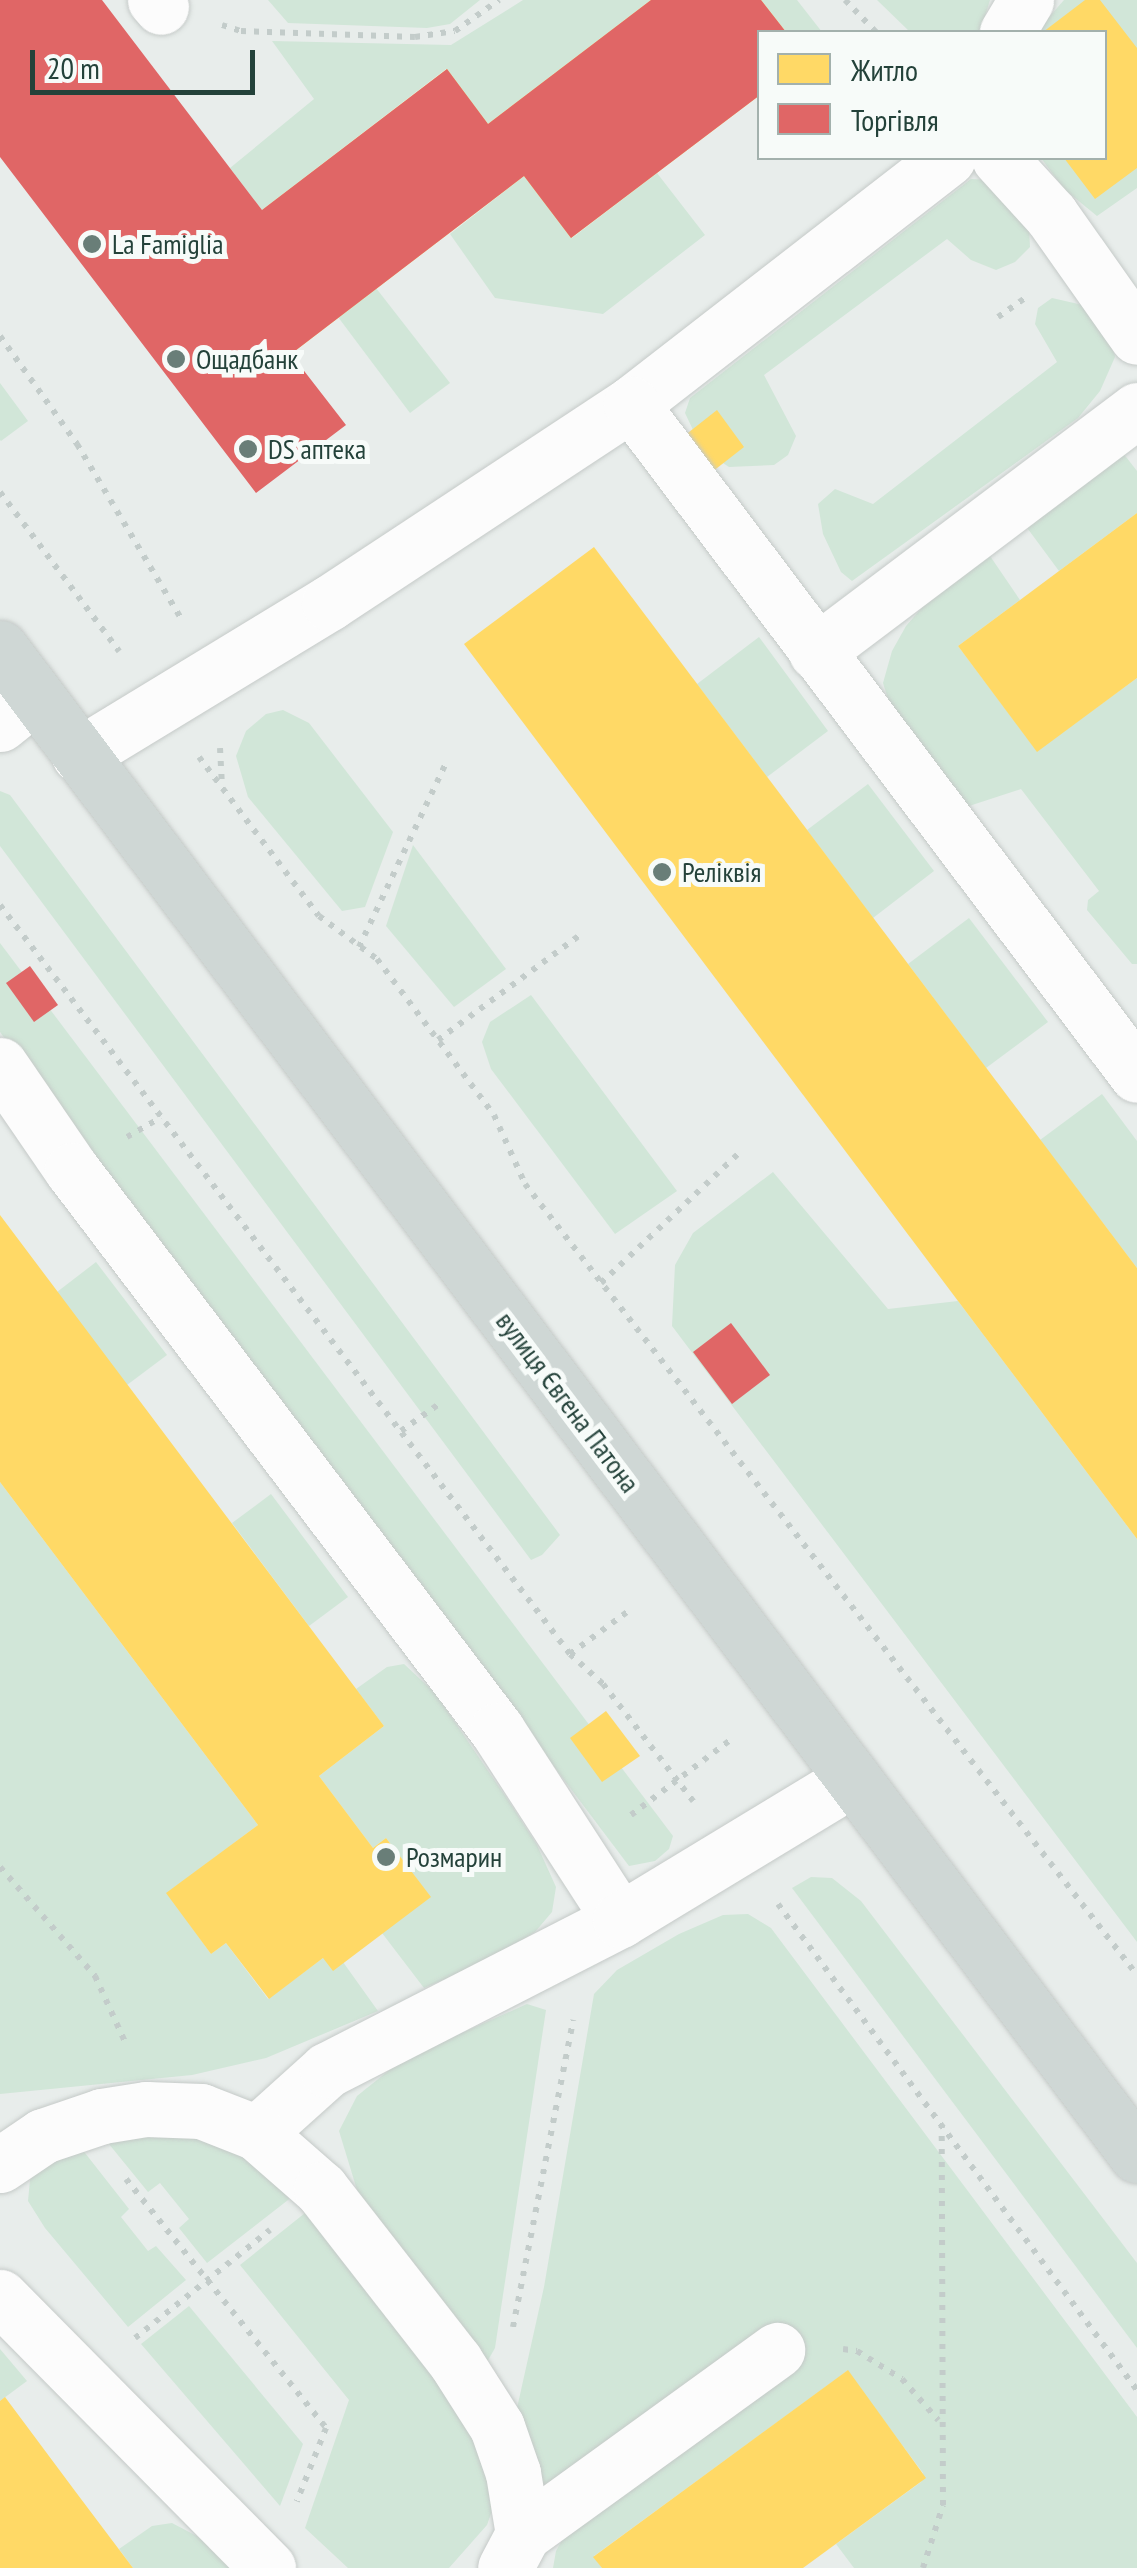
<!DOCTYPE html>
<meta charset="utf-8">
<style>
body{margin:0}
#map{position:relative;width:1137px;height:2568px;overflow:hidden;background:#e8edeb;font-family:"PT Sans Narrow",sans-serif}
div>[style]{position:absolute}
.green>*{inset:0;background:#d1e6d8}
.homes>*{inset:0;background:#ffd966}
.shops>*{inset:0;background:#e06666}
.path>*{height:6px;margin-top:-3px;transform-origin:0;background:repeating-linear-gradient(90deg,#c3ccca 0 5px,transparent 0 13px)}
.roads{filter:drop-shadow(0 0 2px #c5cac8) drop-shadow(0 0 2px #c5cac8)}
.minor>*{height:55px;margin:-27.5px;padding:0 27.5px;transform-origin:27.5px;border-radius:27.5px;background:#fcfcfc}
.major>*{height:55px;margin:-27.5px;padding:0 27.5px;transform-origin:27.5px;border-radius:27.5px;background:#cfd7d5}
.dots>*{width:28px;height:28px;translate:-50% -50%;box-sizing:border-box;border:5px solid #f7fbf9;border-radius:50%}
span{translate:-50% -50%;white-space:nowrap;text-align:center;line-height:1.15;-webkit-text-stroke:10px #f7fbf9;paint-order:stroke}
.poi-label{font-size:28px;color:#24423a}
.left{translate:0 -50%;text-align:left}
.street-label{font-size:28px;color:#24423a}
.legend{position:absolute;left:757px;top:30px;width:350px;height:130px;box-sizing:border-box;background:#f7fbf9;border:2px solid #a3b1ad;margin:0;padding:12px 18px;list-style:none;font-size:30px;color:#24423a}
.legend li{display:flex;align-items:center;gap:20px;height:50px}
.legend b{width:50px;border:2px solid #a3b1ad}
.scale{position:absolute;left:30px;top:50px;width:225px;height:45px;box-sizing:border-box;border:5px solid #24423a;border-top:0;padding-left:12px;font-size:30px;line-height:35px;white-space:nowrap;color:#24423a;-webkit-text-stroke:8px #f7fbf9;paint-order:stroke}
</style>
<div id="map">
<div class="green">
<div style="clip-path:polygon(268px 0,480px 0,450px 24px,427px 28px,288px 23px)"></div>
<div style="clip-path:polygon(523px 0,651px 0,488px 124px,446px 69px,262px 210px,230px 168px,314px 99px,272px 41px,451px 45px)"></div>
<div style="clip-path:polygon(761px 0,797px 0,822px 32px,786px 32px)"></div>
<div style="clip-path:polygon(877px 0,990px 0,980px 32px,910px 32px)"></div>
<div style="clip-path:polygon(1064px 0,1137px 0,1137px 188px,1097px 216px,1064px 189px,1041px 158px,1104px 158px,1104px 32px,1036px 32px)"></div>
<div style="clip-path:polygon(657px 173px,705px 235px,603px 314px,495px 298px,450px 234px,524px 176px,572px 238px)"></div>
<div style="clip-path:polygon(971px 179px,991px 180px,1029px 227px,1030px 247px,1015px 262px,996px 270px,971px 260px,947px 239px,764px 375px,796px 436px,788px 455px,774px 465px,729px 467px,702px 449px,685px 413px,690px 398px)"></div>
<div style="clip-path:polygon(376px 288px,450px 383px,410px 413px,338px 317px)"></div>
<div style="clip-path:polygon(1052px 298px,1087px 306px,1110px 333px,1115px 357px,1100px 391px,1078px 418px,852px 581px,841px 572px,823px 534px,818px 504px,835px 489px,873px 504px,1057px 362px,1035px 324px,1038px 308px)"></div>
<div style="clip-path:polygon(0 383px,28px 421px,1px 441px,0 440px)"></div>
<div style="clip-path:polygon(1123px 453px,1137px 471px,1137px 513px,1059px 571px,1025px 525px)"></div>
<div style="clip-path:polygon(988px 553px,1020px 600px,958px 646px,1037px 751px,1137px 678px,1137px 964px,1132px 964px,1087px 910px,1088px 900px,1099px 891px,1021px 789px,966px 807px,889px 702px,883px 683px,892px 651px,906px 626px,933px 595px)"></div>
<div style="clip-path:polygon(759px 637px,828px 731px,767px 777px,697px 684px)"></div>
<div style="clip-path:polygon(283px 710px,309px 723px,393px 832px,365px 907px,342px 911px,248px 797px,236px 756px,246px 731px,266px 714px)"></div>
<div style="clip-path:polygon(868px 784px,934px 871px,873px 918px,807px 830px)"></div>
<div style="clip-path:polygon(0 791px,10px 795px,560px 1535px,542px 1555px,531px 1560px,0 846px)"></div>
<div style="clip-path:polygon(413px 845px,506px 969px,454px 1007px,386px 926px)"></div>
<div style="clip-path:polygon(969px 918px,1048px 1022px,986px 1068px,908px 964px)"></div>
<div style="clip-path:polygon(0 943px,673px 1836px,669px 1849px,655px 1861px,629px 1866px,0 1032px)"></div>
<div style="clip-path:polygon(531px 995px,677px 1191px,615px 1234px,491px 1069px,482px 1042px,490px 1022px)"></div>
<div style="clip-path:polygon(1102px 1094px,1137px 1141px,1137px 1268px,1040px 1140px)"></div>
<div style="clip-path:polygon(773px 1172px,888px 1309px,958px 1301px,1137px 1539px,1137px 1942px,672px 1326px,675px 1265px,693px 1233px)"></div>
<div style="clip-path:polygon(96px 1262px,167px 1355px,127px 1385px,57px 1292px)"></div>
<div style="clip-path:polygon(0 1482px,258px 1825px,167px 1893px,211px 1954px,226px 1943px,268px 1999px,323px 1958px,343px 1962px,378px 2011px,266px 2058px,192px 2075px,0 2094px)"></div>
<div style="clip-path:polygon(271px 1494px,348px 1597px,309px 1626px,232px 1523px)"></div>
<div style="clip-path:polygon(404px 1664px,435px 1693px,508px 1800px,537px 1845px,556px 1887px,552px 1912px,535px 1932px,487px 1961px,424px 1988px,382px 1933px,429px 1895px,386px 1838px,373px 1848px,319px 1776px,384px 1726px,356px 1689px,387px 1667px)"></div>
<div style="clip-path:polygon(811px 1877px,832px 1878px,861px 1901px,1137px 2263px,1137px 2348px,792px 1888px)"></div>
<div style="clip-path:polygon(748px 1914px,771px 1928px,1137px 2417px,1137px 2568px,854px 2568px,836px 2544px,921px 2482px,923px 2473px,847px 2371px,594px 2556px,602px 2568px,553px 2568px,556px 2551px,570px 2526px,548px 2493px,531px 2485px,511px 2435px,544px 2287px,594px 1994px,617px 1970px,679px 1934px,723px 1915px)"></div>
<div style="clip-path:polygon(527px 2004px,546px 2010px,495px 2348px,487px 2362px,361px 2203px,339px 2131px,357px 2096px,403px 2059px)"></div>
<div style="clip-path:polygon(213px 2132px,297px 2193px,207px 2263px,179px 2228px,189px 2219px,160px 2183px,148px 2192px,100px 2133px)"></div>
<div style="clip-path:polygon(78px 2144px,129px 2209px,121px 2217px,148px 2251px,156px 2246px,186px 2280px,128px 2327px,45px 2228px,28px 2201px,30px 2180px,43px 2163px)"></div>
<div style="clip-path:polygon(310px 2209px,475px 2417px,494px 2505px,487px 2525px,449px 2568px,348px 2568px,305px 2528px,349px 2400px,240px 2265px)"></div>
<div style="clip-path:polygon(189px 2306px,303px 2444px,280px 2506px,141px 2344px)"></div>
<div style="clip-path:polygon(0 2349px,27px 2381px,0 2401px)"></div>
<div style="clip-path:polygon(172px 2523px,210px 2543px,231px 2568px,133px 2568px,119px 2549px,152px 2526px)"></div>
</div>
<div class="homes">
<div style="clip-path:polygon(651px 0,761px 0,786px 32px,760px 32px,760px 95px,571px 238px,524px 176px,291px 354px,211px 249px,447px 69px,488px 124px)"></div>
<div style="clip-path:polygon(1085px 0,1100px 0,1137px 48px,1137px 168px,1095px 199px,1064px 158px,1104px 158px,1104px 32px,1043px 32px)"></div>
<div style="clip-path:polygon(717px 410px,744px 447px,712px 472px,684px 436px)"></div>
<div style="clip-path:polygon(1137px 513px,1137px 678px,1037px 752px,958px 646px)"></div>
<div style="clip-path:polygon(594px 547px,1137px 1268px,1137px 1539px,464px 644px)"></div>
<div style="clip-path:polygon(0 1215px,384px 1726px,319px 1776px,373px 1848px,386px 1838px,431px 1897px,333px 1971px,323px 1958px,269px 1999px,226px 1943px,211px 1954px,166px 1893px,258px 1825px,0 1482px)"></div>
<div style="clip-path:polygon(606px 1711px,640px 1756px,602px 1782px,570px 1738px)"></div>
<div style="clip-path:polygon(848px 2370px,926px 2478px,803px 2568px,602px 2568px,593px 2557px)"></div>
<div style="clip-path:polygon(5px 2397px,75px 2491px,133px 2568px,0 2568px,0 2401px)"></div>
</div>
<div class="shops">
<div style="clip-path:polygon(0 0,102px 0,262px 210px,447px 69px,488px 124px,651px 0,761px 0,786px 32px,760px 32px,760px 95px,571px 238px,524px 176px,291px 354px,346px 425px,256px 493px,0 157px)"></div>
<div style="clip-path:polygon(30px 966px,58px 1005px,34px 1022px,6px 983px)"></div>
<div style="clip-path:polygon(731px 1323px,770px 1375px,732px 1404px,693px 1352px)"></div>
</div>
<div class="path">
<div style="left:845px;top:0;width:45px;rotate:45.9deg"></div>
<div style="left:222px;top:25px;width:20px;rotate:18deg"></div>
<div style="left:241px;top:31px;width:174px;rotate:2deg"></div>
<div style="left:415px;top:37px;width:40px;rotate:-8.5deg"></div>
<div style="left:455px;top:31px;width:54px;rotate:-35.2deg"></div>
<div style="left:998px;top:317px;width:37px;rotate:-35deg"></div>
<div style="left:0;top:336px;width:133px;rotate:54.5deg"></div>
<div style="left:77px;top:444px;width:201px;rotate:59.2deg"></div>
<div style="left:0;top:492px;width:199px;rotate:53.2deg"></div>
<div style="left:220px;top:748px;width:38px;rotate:87deg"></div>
<div style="left:199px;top:757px;width:199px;rotate:53deg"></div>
<div style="left:319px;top:916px;width:72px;rotate:36.6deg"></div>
<div style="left:377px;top:959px;width:195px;rotate:53.1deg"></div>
<div style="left:494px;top:1115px;width:76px;rotate:65.8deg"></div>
<div style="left:525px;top:1184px;width:1000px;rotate:52.27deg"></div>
<div style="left:0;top:905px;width:941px;rotate:52.73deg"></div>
<div style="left:570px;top:1654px;width:45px;rotate:42.3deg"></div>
<div style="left:603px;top:1684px;width:148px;rotate:52.4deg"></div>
<div style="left:359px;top:947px;width:206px;rotate:-64.7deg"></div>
<div style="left:438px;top:1040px;width:177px;rotate:-36.5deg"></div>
<div style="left:127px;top:1137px;width:39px;rotate:-30deg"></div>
<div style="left:601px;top:1283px;width:192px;rotate:-43.3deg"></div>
<div style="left:401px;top:1431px;width:47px;rotate:-35.4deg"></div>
<div style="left:570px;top:1654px;width:74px;rotate:-36.3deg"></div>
<div style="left:631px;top:1815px;width:123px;rotate:-37.1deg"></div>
<div style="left:0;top:1867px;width:145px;rotate:48.9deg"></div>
<div style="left:95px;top:1976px;width:75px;rotate:65.5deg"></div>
<div style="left:778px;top:1904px;width:604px;rotate:53.55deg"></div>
<div style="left:126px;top:2179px;width:319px;rotate:51.2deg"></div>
<div style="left:326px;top:2428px;width:79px;rotate:111.7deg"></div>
<div style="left:513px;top:2327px;width:313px;rotate:-78.9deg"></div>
<div style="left:135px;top:2338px;width:173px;rotate:-38.7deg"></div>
<div style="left:843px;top:2349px;width:14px;rotate:8deg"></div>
<div style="left:857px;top:2351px;width:53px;rotate:31.9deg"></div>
<div style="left:902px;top:2379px;width:55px;rotate:48.7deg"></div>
<div style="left:923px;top:2568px;width:66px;rotate:-72.4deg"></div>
<div style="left:943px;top:2505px;width:378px;rotate:-90.2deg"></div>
</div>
<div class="roads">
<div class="minor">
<div style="left:155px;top:0;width:9px;rotate:49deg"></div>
<div style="left:1007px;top:32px;width:37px;rotate:-59deg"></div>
<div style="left:999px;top:158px;width:77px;rotate:47.6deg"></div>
<div style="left:1051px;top:215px;width:149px;rotate:54.8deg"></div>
<div style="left:631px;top:404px;width:401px;rotate:-37.8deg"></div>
<div style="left:816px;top:652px;width:402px;rotate:-37deg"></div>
<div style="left:0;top:724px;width:45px;rotate:-38.7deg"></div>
<div style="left:79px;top:755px;width:293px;rotate:-31.3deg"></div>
<div style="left:329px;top:603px;width:362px;rotate:-33.4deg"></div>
<div style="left:631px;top:404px;width:840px;rotate:52.98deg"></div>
<div style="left:0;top:1065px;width:127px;rotate:55.6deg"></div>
<div style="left:72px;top:1170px;width:703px;rotate:52.8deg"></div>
<div style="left:497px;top:1730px;width:226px;rotate:57.1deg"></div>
<div style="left:257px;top:2133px;width:94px;rotate:-42deg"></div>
<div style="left:327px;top:2070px;width:329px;rotate:-27.1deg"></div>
<div style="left:620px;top:1920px;width:272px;rotate:-31.2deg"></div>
<div style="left:0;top:2165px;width:52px;rotate:-34deg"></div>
<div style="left:43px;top:2136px;width:62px;rotate:-18.7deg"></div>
<div style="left:102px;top:2116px;width:45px;rotate:-9deg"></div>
<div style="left:146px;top:2109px;width:55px;rotate:2.1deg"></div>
<div style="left:201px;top:2111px;width:60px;rotate:21.4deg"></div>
<div style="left:257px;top:2133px;width:85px;rotate:41.2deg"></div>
<div style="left:321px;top:2189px;width:218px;rotate:52.1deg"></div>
<div style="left:455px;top:2361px;width:78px;rotate:57.5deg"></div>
<div style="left:497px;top:2427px;width:49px;rotate:70.8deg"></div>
<div style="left:513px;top:2473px;width:62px;rotate:80.7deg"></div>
<div style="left:523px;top:2534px;width:38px;rotate:118deg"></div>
<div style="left:0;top:2297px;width:381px;rotate:45.3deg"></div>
<div style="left:523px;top:2534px;width:314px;rotate:-35.9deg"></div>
</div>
<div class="major">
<div style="left:0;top:648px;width:1888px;rotate:52.97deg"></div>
</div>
</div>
<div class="dots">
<div style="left:92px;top:244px;background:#697e78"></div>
<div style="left:176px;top:359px;background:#697e78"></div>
<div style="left:248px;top:449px;background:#697e78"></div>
<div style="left:662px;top:872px;background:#697e78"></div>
<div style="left:386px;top:1857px;background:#697e78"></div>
</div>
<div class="poi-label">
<span class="left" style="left:112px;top:244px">La Famiglia</span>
<span class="left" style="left:196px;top:359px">Ощадбанк</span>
<span class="left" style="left:268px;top:449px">DS аптека</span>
<span class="left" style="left:682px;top:872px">Реліквія</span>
<span class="left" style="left:406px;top:1857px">Розмарин</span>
</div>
<div class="street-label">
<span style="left:568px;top:1402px;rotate:53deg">вулиця Євгена Патона</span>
</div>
<ul class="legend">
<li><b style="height:28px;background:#ffd966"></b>Житло</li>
<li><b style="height:28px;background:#e06666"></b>Торгівля</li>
</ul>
<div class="scale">20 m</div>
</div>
